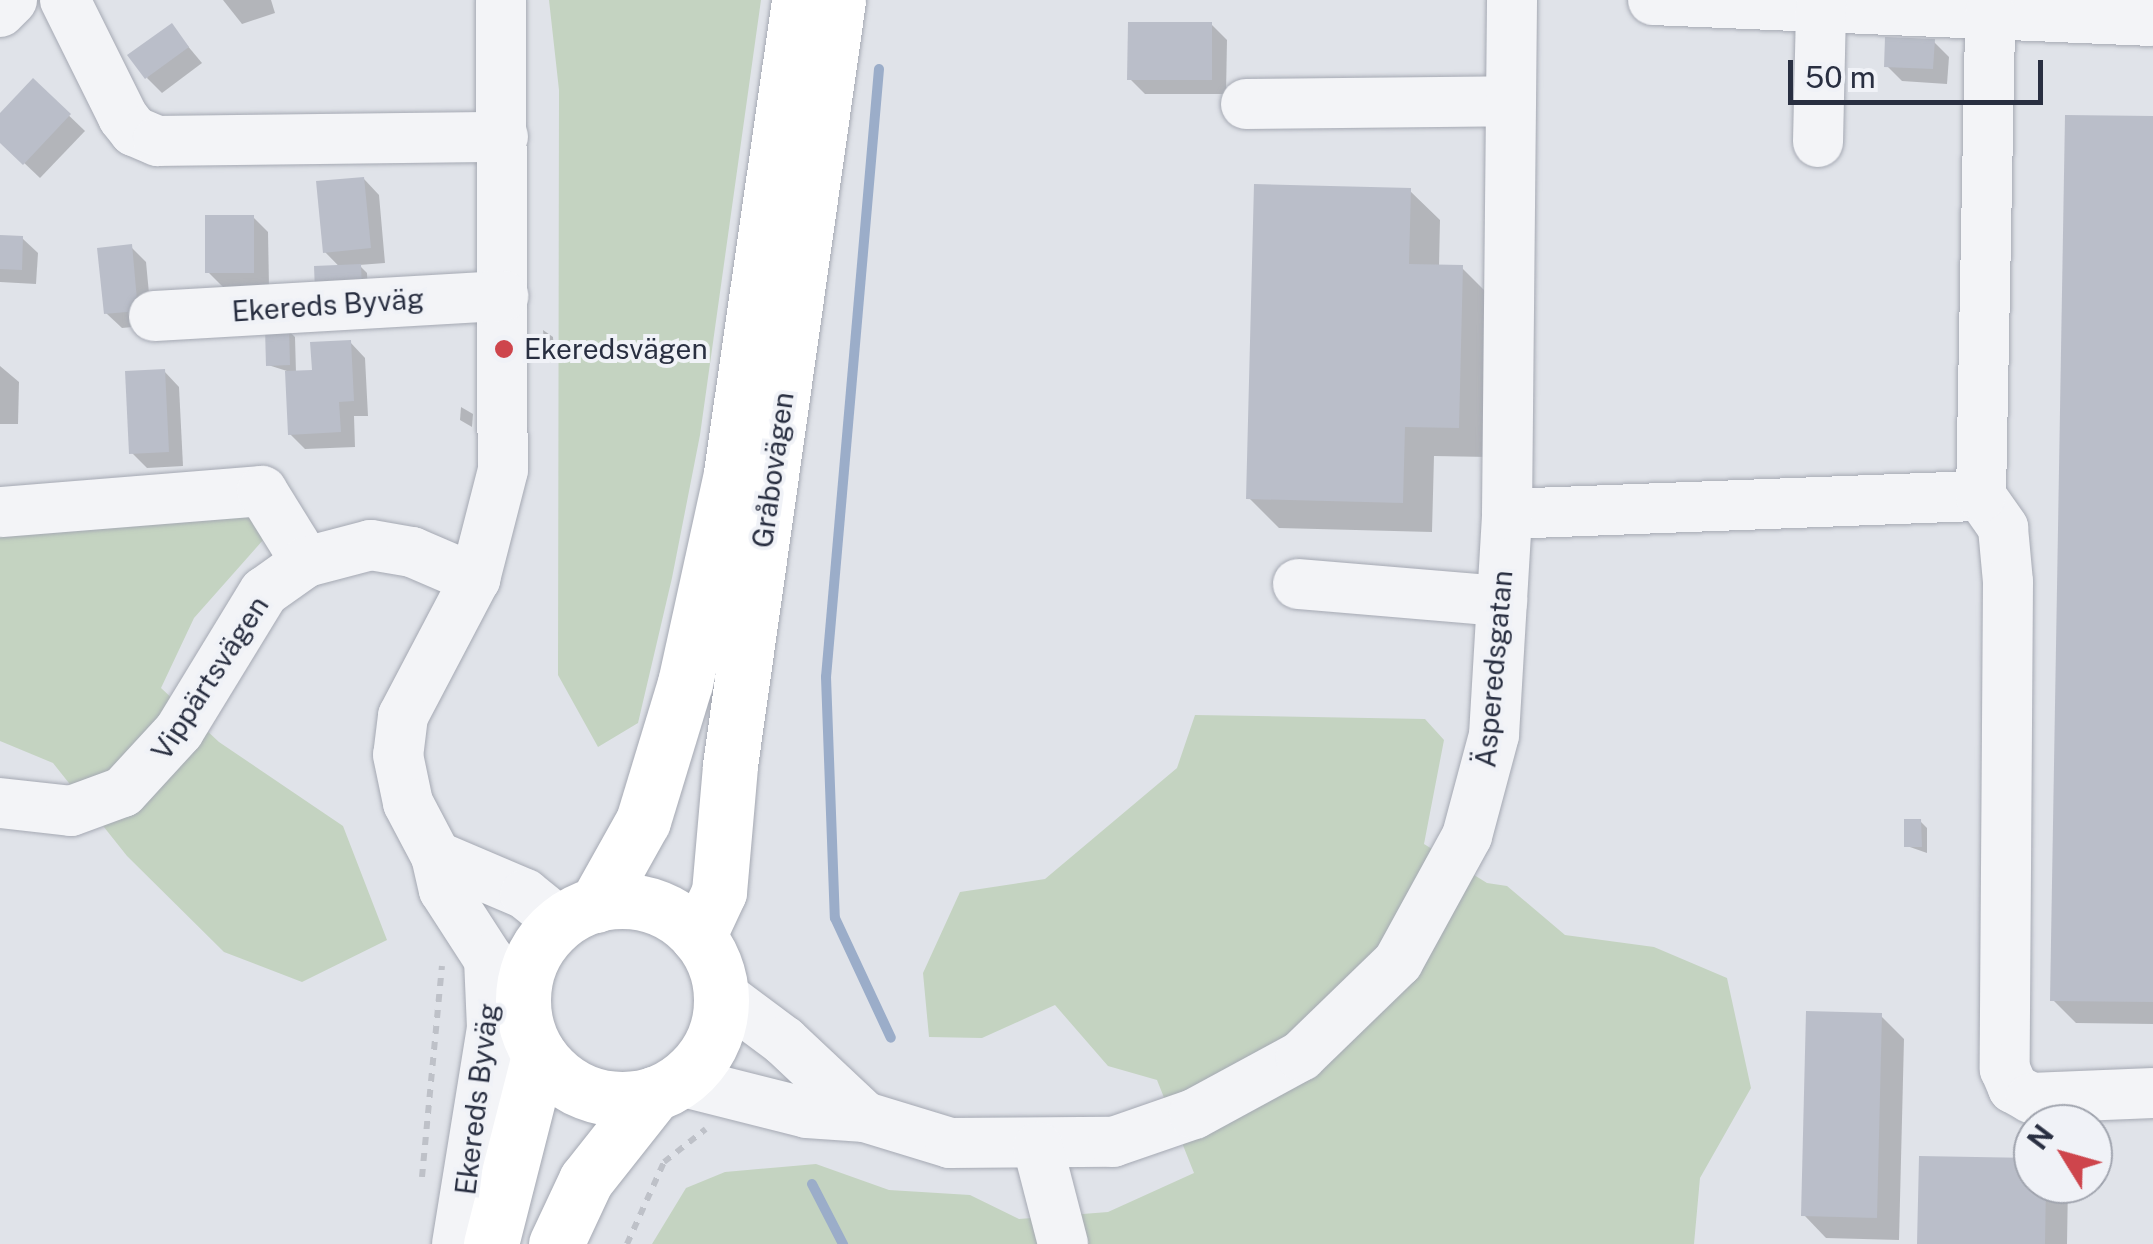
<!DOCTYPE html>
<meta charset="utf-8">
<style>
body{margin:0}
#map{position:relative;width:2153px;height:1244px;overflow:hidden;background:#e0e3e9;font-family:"Public Sans",sans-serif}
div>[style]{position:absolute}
.green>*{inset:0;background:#c4d3c1}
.shadow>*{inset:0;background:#0003}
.stream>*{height:10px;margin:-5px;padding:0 5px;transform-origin:5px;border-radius:5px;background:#9badc9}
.building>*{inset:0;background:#babec9}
.path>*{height:6px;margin-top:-3px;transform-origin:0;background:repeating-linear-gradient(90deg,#bec1c8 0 8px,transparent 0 16px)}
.roads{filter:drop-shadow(0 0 2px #a5a9b3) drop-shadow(0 0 2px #a5a9b3)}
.minor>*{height:50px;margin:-25px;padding:0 25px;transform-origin:25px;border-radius:25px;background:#f3f4f7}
.major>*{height:55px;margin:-27.5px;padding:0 27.5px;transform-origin:27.5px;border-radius:27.5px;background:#fff}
.major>.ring{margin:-27.5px;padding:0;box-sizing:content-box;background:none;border:55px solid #fff;border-radius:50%}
.dots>*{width:28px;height:28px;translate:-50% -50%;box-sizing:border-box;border:5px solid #f0f2f7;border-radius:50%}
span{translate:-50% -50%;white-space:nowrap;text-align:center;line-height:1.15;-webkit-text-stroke:8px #f0f2f7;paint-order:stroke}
.street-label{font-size:28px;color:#292f41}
.poi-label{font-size:28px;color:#292f41}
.left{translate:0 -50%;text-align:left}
.north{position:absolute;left:2013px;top:1104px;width:100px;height:100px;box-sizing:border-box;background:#f0f2f7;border:2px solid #a0a4ae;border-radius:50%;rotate:307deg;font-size:28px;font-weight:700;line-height:40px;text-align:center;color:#292f41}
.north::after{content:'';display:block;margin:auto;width:35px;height:45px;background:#ce454c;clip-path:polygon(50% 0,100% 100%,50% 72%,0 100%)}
.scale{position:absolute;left:1788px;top:60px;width:255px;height:45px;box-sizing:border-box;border:5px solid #292f41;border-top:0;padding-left:12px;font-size:30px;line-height:35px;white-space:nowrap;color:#292f41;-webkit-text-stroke:8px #f0f2f7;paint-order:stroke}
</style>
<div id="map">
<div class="green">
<div style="clip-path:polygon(549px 0,761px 0,700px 435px,672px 578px,638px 723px,598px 747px,558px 675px,559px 90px)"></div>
<div style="clip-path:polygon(246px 513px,271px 531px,194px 618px,161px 688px,219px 742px,343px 826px,387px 940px,302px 982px,224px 952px,127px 856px,53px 763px,0 741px,0 528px)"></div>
<div style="clip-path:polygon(1195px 715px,1425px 719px,1444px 740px,1424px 844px,1487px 883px,1507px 886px,1565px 935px,1654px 947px,1727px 978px,1751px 1088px,1700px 1178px,1694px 1244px,652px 1244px,686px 1188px,725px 1172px,816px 1164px,889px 1190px,970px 1195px,1019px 1219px,1108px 1212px,1194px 1173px,1157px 1080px,1108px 1066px,1055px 1005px,982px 1038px,929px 1037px,923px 973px,960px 892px,1045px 879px,1177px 768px)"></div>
</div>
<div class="shadow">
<div style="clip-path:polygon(223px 0,271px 0,275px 13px,242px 24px)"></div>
<div style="clip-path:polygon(1211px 24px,1227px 40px,1226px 94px,1145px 94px,1130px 79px)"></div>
<div style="clip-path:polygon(171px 26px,202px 63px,162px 93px,147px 78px)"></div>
<div style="clip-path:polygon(1934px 42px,1949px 57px,1947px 84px,1902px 81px,1887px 66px)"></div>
<div style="clip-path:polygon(33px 81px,85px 131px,40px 178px,0 140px,0 116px)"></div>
<div style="clip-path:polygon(2153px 119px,2153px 1024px,2076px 1023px,2053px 1000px)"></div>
<div style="clip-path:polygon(364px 179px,379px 195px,385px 263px,359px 265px,367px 273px,368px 296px,325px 252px)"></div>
<div style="clip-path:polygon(1410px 191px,1440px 220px,1439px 267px,1462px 268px,1492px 298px,1488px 457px,1434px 456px,1432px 532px,1279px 528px,1249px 498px)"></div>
<div style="clip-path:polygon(253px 217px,268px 232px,269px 287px,223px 287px,208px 272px)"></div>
<div style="clip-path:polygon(0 237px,22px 238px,38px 253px,36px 284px,0 282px)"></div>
<div style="clip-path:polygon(131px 247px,146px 262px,152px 325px,122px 328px,106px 313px)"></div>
<div style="clip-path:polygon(288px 330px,295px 337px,296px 373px,314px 372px,350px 342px,365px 358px,368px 416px,354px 416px,355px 447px,305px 449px,290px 434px,287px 371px,268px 365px)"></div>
<div style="clip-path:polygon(543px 330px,553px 337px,554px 350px,544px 343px)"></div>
<div style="clip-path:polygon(0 366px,19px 382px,18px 424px,0 424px)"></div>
<div style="clip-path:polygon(164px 371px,179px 387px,183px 466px,147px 468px,132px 453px)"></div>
<div style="clip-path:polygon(461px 407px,473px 414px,472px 427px,460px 420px)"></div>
<div style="clip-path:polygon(1920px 821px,1927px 828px,1927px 853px,1907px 846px)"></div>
<div style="clip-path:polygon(1881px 1016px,1904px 1039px,1899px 1240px,1826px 1238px,1804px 1215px)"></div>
<div style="clip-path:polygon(2033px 1160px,2033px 1184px,2068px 1184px,2067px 1244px,1920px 1244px)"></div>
</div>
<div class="stream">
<div style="left:879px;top:69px;width:610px;rotate:94.98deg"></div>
<div style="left:826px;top:677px;width:241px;rotate:87.9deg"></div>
<div style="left:835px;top:918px;width:132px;rotate:65deg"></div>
<div style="left:812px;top:1184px;width:68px;rotate:62.7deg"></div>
</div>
<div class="building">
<div style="clip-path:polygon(1128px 22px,1212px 22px,1212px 80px,1127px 80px)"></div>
<div style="clip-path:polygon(172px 23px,189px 47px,145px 79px,127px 55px)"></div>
<div style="clip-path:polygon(1885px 37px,1935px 39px,1933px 69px,1884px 67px)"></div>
<div style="clip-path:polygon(33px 78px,71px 114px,23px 165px,0 143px,0 113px)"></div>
<div style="clip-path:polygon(2065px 115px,2153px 116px,2153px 1002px,2050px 1001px)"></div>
<div style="clip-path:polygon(364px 177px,371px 248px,323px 253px,316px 181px)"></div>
<div style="clip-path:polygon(1254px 184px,1411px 188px,1409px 264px,1463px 265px,1459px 428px,1405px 427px,1403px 503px,1246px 499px)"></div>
<div style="clip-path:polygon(205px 215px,254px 215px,254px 273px,205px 273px)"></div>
<div style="clip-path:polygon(0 235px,23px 236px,22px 270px,0 269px)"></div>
<div style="clip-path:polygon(132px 244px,138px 311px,104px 314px,97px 248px)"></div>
<div style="clip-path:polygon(361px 264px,362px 290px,315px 292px,314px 266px)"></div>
<div style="clip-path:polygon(265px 328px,289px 328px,290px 365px,266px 366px)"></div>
<div style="clip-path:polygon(351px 340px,354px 401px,339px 402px,341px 432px,288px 435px,285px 371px,312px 370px,310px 342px)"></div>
<div style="clip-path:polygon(165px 369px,169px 452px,129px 454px,125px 371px)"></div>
<div style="clip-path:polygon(1904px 819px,1921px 819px,1922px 847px,1904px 847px)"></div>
<div style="clip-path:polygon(1806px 1011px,1882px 1013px,1877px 1218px,1801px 1216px)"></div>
<div style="clip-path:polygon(1919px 1156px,2033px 1158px,2033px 1184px,2046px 1184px,2045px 1244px,1917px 1244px)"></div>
</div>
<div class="path">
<div style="left:422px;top:1177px;width:212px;rotate:-84.6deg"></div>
<div style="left:627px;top:1244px;width:90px;rotate:-65.7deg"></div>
<div style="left:664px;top:1162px;width:53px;rotate:-38.2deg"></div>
</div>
<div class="roads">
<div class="minor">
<div style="left:65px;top:0;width:131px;rotate:63.6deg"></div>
<div style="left:123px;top:117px;width:18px;rotate:52deg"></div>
<div style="left:134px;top:131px;width:26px;rotate:23deg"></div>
<div style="left:158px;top:141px;width:345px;rotate:-0.7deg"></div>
<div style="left:501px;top:0;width:470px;rotate:89.8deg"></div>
<div style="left:503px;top:470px;width:113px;rotate:104.4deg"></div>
<div style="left:475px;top:579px;width:155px;rotate:117.7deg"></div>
<div style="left:403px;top:716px;width:39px;rotate:97deg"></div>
<div style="left:398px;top:755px;width:49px;rotate:78.2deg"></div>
<div style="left:408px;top:803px;width:60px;rotate:62.2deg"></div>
<div style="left:436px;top:856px;width:35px;rotate:77deg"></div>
<div style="left:444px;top:890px;width:145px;rotate:57.1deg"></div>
<div style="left:1653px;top:0;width:500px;rotate:2.41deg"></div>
<div style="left:0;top:12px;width:17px;rotate:-45deg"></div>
<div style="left:1246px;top:104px;width:265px;rotate:-0.6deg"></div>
<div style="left:1818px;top:142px;width:136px;rotate:-88.7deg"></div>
<div style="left:154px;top:316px;width:350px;rotate:-3.3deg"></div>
<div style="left:1981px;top:496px;width:39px;rotate:55deg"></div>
<div style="left:2003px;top:528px;width:54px;rotate:84.7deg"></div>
<div style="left:2008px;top:582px;width:487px;rotate:90.4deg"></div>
<div style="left:2005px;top:1069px;width:21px;rotate:67deg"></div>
<div style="left:2013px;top:1088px;width:21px;rotate:29deg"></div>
<div style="left:2031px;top:1098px;width:122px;rotate:-2.3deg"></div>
<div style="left:1px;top:512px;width:262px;rotate:-4.6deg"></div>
<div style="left:262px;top:491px;width:84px;rotate:58.2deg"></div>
<div style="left:1507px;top:514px;width:474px;rotate:-2.2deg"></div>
<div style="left:1981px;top:496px;width:483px;rotate:-88.9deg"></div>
<div style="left:1298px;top:584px;width:205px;rotate:4.8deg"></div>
<div style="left:0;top:803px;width:71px;rotate:6.4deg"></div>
<div style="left:71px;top:811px;width:55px;rotate:-20.1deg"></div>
<div style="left:123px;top:792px;width:83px;rotate:-47.4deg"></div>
<div style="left:179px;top:731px;width:163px;rotate:-58.6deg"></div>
<div style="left:264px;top:592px;width:52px;rotate:-35.5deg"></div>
<div style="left:306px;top:562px;width:67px;rotate:-14.7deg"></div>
<div style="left:371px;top:545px;width:42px;rotate:9.7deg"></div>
<div style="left:412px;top:552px;width:69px;rotate:23.2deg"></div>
<div style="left:436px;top:856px;width:97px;rotate:23.1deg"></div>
<div style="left:525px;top:894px;width:46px;rotate:38.9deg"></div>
<div style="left:721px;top:994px;width:79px;rotate:36.7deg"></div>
<div style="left:784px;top:1041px;width:111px;rotate:43.2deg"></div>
<div style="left:680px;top:1081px;width:131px;rotate:14.1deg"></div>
<div style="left:807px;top:1113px;width:58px;rotate:3.9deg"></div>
<div style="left:865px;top:1117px;width:89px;rotate:17deg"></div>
<div style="left:950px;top:1143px;width:163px;rotate:-0.4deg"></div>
<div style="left:1113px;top:1142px;width:86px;rotate:-19.1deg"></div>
<div style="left:1194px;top:1114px;width:122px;rotate:-28.5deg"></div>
<div style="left:1301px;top:1056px;width:135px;rotate:-44.1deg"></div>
<div style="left:1398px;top:962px;width:144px;rotate:-61.3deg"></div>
<div style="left:1467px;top:836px;width:105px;rotate:-75deg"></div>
<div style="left:1494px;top:735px;width:221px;rotate:-86.6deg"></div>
<div style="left:1507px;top:514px;width:514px;rotate:-89.44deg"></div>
<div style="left:1038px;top:1147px;width:100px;rotate:75.5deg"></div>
<div style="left:457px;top:1244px;width:219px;rotate:-80.8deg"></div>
<div style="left:492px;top:1028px;width:69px;rotate:-92.5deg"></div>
</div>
<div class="major">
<div class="ring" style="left:523px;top:901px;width:143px;height:143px"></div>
<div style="left:596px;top:905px;width:96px;rotate:-60.8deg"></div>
<div style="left:643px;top:821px;width:144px;rotate:-73.1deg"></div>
<div style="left:685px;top:683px;width:215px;rotate:-77.6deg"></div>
<div style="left:731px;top:473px;width:478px;rotate:-81.8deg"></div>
<div style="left:698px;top:937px;width:50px;rotate:-65deg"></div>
<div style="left:719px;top:892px;width:127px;rotate:-85deg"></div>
<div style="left:730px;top:765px;width:773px;rotate:-81.96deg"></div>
<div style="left:491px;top:1244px;width:195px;rotate:-75.7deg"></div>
<div style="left:556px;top:1244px;width:71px;rotate:-64.9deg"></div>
<div style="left:586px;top:1180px;width:110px;rotate:-51.7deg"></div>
</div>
</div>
<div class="dots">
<div style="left:504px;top:349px;background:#ce454c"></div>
</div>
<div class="street-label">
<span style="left:328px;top:305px;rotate:-4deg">Ekereds Byväg</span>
<span style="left:773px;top:470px;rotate:-82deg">Gråbovägen</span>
<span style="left:1494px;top:669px;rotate:-85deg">Äsperedsgatan</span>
<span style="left:210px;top:678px;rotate:-57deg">Vippärtsvägen</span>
<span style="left:477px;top:1099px;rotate:-83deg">Ekereds Byväg</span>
</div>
<div class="poi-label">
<span class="left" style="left:524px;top:349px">Ekeredsvägen</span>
</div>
<div class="north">N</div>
<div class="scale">50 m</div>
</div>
